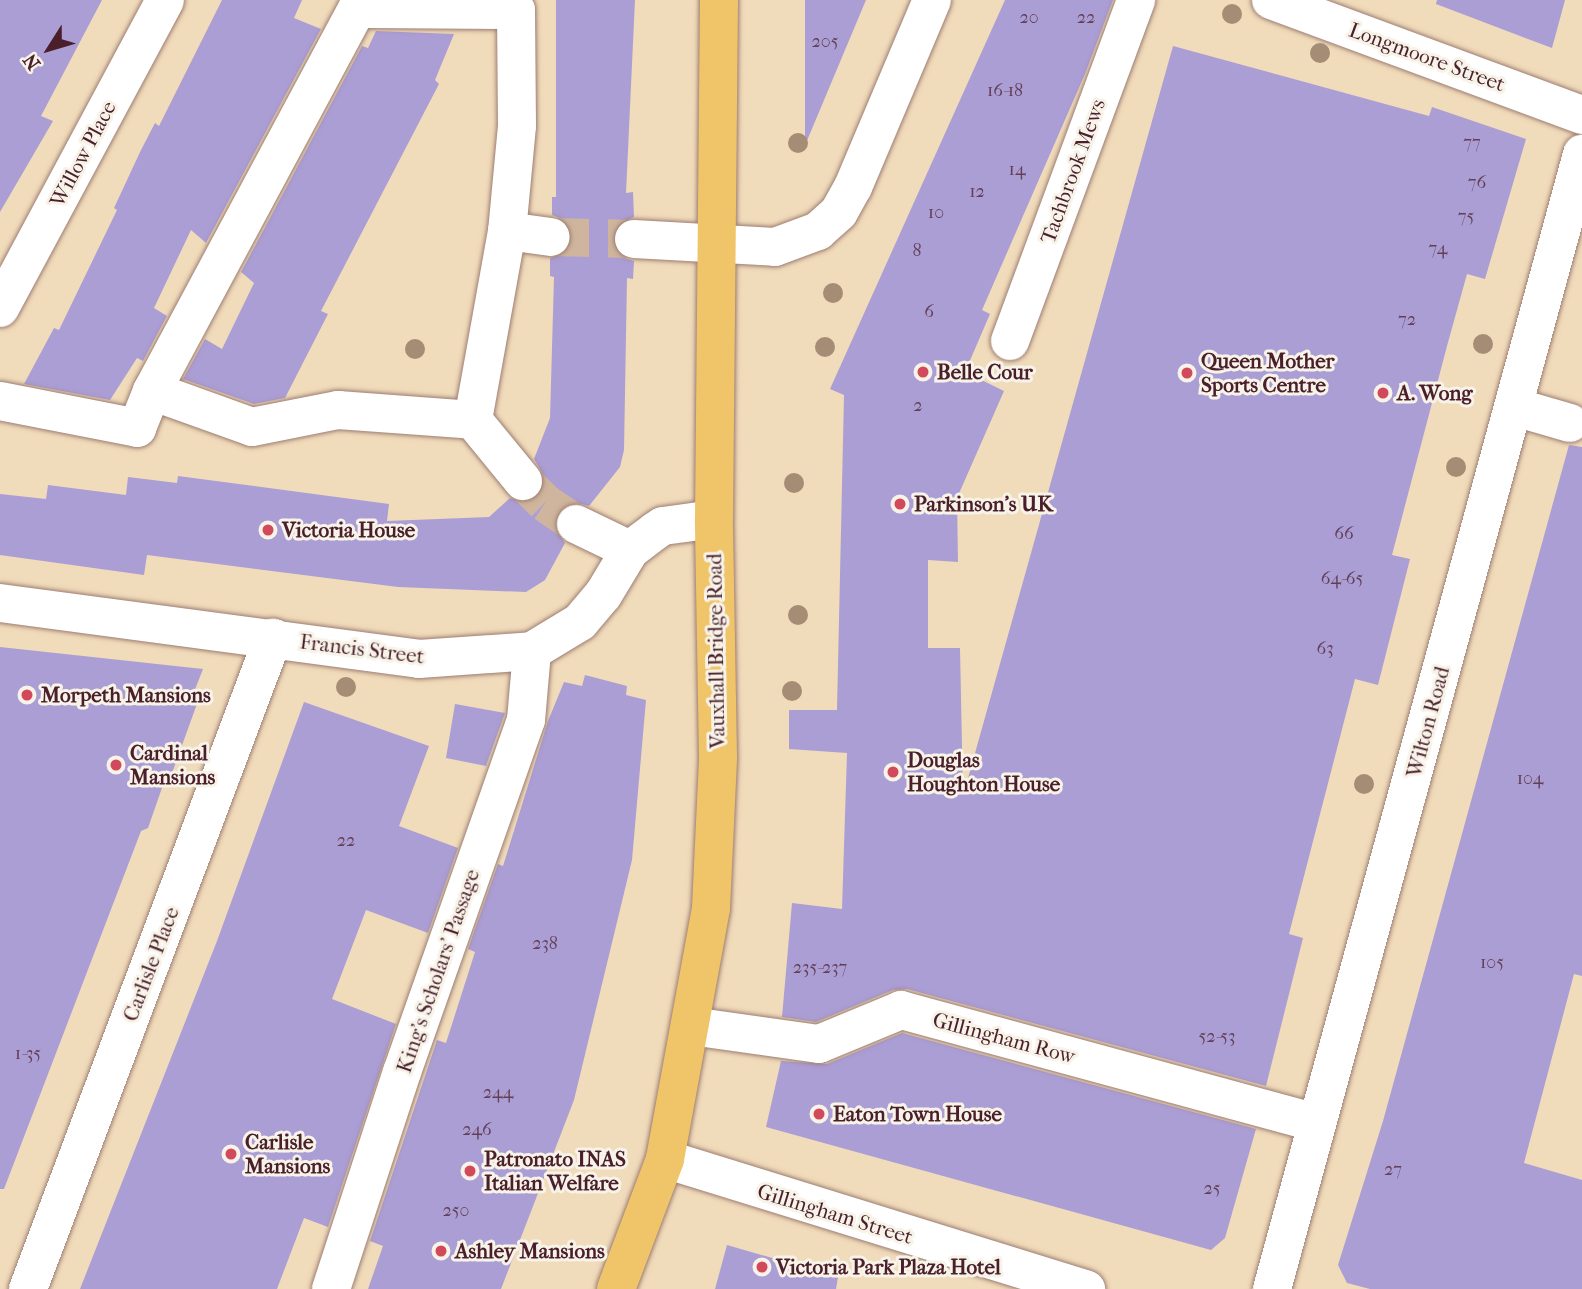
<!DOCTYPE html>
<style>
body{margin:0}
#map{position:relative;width:1582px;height:1289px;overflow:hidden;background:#f0dbba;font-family:"IM FELL French Canon",serif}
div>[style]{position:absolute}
.building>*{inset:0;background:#ab9ed5}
.minor-tunnel>*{height:38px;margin-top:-19px;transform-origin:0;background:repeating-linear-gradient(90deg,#cfb59d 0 38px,transparent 0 57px)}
.roads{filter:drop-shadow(0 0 2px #9d7d72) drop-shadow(0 0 2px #9d7d72)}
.minor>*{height:38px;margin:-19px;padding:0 19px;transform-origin:19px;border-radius:19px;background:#fff}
.highway>*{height:38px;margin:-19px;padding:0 19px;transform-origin:19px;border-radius:19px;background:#f0c469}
.trees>*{width:20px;height:20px;margin:-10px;border-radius:50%;background:#a58c75}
.dots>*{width:19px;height:19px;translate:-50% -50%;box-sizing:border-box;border:4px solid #f7f3e8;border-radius:50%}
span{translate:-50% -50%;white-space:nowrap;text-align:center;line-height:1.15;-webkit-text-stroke:6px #f7f3e8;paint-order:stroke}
.number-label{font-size:18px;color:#623f56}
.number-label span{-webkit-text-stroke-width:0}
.street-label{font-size:21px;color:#4a1f2b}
.poi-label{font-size:21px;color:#4a1f2b;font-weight:700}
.left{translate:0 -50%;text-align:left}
.north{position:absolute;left:14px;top:14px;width:70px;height:70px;-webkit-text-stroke:5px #f7f3e8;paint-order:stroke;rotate:233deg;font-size:19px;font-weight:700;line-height:28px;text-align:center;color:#4a1f2b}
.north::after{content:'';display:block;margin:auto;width:24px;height:32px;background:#4a1f2b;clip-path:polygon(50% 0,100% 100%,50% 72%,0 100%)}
</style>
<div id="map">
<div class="building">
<div style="clip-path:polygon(0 0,102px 0,41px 116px,53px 121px,0 212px)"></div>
<div style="clip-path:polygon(222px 0,302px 0,294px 18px,321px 29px,206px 243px,191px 230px,154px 308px,167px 316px,143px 361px,137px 358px,110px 400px,24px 384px,54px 328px,59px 330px,117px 210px,114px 208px,141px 150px,155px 123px,159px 126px)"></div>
<div style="clip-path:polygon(556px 0,635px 0,626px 193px,633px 192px,634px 217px,616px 226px,612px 238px,621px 257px,634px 261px,633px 279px,627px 278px,624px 450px,620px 467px,589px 506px,574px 502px,557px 514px,554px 526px,565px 543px,545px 580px,526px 592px,398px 587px,147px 555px,144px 575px,0 555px,0 494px,46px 499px,48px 485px,126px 495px,128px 477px,177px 483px,178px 476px,389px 504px,387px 521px,489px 517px,510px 498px,526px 503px,537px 497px,545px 478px,534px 459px,550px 418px,554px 277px,550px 276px,550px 258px,568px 251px,573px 239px,565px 220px,552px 215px,552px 197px,556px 197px)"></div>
<div style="clip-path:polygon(805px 0,866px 0,806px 143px,805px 143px)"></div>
<div style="clip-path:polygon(1005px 0,1113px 0,1085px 74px,982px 310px,990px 314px,965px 372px,1004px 391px,957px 498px,958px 562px,928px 560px,928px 648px,960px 648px,963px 796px,1173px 46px,1429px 116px,1432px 107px,1526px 139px,1485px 279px,1467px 274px,1447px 346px,1392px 555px,1410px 559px,1378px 685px,1355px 679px,1289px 934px,1303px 938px,1266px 1086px,907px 989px,893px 990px,816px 1022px,782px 1017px,792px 903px,842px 909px,847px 753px,789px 749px,789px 710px,837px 710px,844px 395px,830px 389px)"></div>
<div style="clip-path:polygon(1437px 0,1565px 0,1552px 48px,1436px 4px)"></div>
<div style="clip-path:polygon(376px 31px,454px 34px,435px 80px,439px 84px,321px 311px,328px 314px,285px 398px,254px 404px,183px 379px,205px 339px,222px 349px,254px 283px,241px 272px,362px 46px,368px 48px)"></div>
<div style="clip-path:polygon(1569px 445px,1582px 447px,1582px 976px,1574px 974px,1524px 1163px,1582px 1180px,1582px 1289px,1370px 1289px,1347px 1283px,1338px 1265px,1383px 1121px)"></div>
<div style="clip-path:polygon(0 647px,203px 669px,194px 692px,198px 701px,167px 787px,163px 785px,148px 828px,141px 831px,4px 1189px,0 1189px)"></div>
<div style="clip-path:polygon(585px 675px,627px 686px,626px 695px,646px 700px,632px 860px,574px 1100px,501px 1289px,368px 1289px,383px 1246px,370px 1241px,437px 1040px,446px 1043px,475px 952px,468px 949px,498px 864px,503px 866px,548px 721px,564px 682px,582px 686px)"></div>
<div style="clip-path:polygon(304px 702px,429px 746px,399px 826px,458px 848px,428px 933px,366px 910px,332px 999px,396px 1024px,328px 1227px,304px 1218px,277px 1289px,80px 1289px,217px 941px)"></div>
<div style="clip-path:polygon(455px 704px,505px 713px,486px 766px,446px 758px)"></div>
<div style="clip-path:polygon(902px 1033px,1256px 1129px,1225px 1238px,1211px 1250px,766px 1127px,781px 1061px,827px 1064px)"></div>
<div style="clip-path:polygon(727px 1245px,838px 1277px,836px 1289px,715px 1289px)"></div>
</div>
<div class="minor-tunnel">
<div style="left:551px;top:237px;width:83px;rotate:1.4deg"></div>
<div style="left:523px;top:481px;width:31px;rotate:45deg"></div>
<div style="left:545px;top:503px;width:37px;rotate:34deg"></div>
</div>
<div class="roads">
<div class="minor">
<div style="left:1271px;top:0;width:332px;rotate:20.3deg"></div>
<div style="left:634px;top:239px;width:141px;rotate:3.2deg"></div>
<div style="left:775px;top:247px;width:46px;rotate:-20.4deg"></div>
<div style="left:818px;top:231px;width:28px;rotate:-42deg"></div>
<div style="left:839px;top:212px;width:29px;rotate:-61deg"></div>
<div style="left:853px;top:187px;width:203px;rotate:-67.1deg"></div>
<div style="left:0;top:308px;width:349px;rotate:-61.8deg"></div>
<div style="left:1010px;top:341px;width:364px;rotate:-69.7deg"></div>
<div style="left:152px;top:391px;width:106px;rotate:19.8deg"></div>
<div style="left:252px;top:427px;width:88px;rotate:-11.2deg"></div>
<div style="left:338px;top:410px;width:135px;rotate:4.2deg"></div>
<div style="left:473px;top:420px;width:192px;rotate:-79.8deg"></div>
<div style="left:507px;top:231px;width:44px;rotate:7.8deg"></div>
<div style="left:0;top:401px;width:140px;rotate:11.1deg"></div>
<div style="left:137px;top:428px;width:40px;rotate:-68deg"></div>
<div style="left:152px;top:391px;width:434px;rotate:-61.8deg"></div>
<div style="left:357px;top:9px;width:159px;rotate:0.4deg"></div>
<div style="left:516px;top:10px;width:116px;rotate:89.5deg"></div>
<div style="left:517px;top:126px;width:105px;rotate:95.4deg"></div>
<div style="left:1515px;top:407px;width:57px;rotate:16.2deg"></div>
<div style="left:473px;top:420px;width:79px;rotate:50.7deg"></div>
<div style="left:576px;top:524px;width:60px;rotate:25.7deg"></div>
<div style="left:0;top:603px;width:423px;rotate:7.6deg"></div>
<div style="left:419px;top:659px;width:113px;rotate:-4deg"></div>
<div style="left:532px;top:651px;width:56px;rotate:-31.1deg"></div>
<div style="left:580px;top:622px;width:35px;rotate:-50deg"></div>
<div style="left:603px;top:595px;width:52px;rotate:-59deg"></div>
<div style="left:630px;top:550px;width:31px;rotate:-37deg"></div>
<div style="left:655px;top:531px;width:9px;rotate:-32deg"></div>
<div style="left:663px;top:526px;width:51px;rotate:-7.8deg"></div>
<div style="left:691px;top:1026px;width:129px;rotate:8deg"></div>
<div style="left:819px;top:1044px;width:89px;rotate:-22.5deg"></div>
<div style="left:901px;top:1010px;width:431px;rotate:15.2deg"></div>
<div style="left:665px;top:1159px;width:441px;rotate:17.2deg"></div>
<div style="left:28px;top:1289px;width:696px;rotate:-69.38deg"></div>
<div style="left:331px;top:1289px;width:228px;rotate:-71.9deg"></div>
<div style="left:402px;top:1072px;width:373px;rotate:-70.6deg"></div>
<div style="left:526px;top:720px;width:69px;rotate:-85deg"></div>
<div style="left:1272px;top:1289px;width:1177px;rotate:-74.72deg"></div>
</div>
<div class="highway">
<div style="left:616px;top:1289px;width:139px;rotate:-69.3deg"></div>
<div style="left:665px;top:1159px;width:255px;rotate:-79.6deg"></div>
<div style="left:711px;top:908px;width:151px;rotate:-87.3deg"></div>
<div style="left:718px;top:757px;width:238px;rotate:-91deg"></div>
<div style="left:714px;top:519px;width:519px;rotate:-89.45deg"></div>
</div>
</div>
<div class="trees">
<div style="left:1232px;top:14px"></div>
<div style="left:1320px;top:53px"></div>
<div style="left:798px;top:143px"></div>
<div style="left:833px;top:293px"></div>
<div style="left:1483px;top:344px"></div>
<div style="left:825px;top:347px"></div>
<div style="left:415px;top:349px"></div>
<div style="left:1456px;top:467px"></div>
<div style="left:794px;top:483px"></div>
<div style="left:798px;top:615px"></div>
<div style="left:346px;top:687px"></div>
<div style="left:792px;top:691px"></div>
<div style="left:1364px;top:784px"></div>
</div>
<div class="dots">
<div style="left:923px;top:372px;background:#d1495b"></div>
<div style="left:1187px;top:373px;background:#d1495b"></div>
<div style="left:1383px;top:393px;background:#d1495b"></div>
<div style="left:900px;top:504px;background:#d1495b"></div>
<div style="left:268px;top:530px;background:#d1495b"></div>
<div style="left:27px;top:695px;background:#d1495b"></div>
<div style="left:116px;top:765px;background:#d1495b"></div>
<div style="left:893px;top:772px;background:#d1495b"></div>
<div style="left:819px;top:1114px;background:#d1495b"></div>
<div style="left:231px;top:1154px;background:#d1495b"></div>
<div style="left:470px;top:1171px;background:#d1495b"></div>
<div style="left:441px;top:1251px;background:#d1495b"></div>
<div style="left:762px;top:1267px;background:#d1495b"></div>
</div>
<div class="number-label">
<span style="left:1029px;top:18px">20</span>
<span style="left:1086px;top:18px">22</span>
<span style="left:825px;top:42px">205</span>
<span style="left:1005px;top:91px">16-18</span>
<span style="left:1472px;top:143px">77</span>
<span style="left:1017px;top:170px">14</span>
<span style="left:1477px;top:183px">76</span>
<span style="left:977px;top:192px">12</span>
<span style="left:936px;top:213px">10</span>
<span style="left:1466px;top:217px">75</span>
<span style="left:1438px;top:249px">74</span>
<span style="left:917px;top:251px">8</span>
<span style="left:929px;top:312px">6</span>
<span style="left:1407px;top:320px">72</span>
<span style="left:918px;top:406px">2</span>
<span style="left:1344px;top:534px">66</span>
<span style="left:1342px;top:579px">64-65</span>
<span style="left:1325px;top:649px">63</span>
<span style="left:1530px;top:779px">104</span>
<span style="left:346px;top:841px">22</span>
<span style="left:545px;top:944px">238</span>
<span style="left:1492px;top:963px">105</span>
<span style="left:820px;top:968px">235-237</span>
<span style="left:1217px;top:1037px">52-53</span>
<span style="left:28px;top:1054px">1-35</span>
<span style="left:498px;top:1093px">244</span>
<span style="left:477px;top:1130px">246</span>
<span style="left:1393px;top:1170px">27</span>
<span style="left:1212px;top:1189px">25</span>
<span style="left:456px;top:1211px">250</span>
</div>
<div class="street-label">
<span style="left:1427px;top:57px;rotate:20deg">Longmoore Street</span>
<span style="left:83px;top:154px;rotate:-62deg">Willow Place</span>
<span style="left:1073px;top:171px;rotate:-70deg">Tachbrook Mews</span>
<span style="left:362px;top:649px;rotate:7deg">Francis Street</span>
<span style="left:716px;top:651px;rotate:-91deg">Vauxhall Bridge Road</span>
<span style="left:1428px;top:722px;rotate:-75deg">Wilton Road</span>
<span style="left:151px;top:964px;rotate:-69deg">Carlisle Place</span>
<span style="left:438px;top:971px;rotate:-71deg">King's Scholars' Passage</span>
<span style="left:1004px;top:1038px;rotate:15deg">Gillingham Row</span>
<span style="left:835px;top:1214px;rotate:17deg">Gillingham Street</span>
</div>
<div class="poi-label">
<span class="left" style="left:1201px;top:373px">Queen Mother<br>Sports Centre</span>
<span class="left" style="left:937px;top:372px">Belle Cour</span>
<span class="left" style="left:1397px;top:393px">A. Wong</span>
<span class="left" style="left:914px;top:504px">Parkinson's UK</span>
<span class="left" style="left:282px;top:530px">Victoria House</span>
<span class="left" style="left:41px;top:695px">Morpeth Mansions</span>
<span class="left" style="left:130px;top:765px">Cardinal<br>Mansions</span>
<span class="left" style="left:907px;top:772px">Douglas<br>Houghton House</span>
<span class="left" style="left:833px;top:1114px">Eaton Town House</span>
<span class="left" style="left:245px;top:1154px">Carlisle<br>Mansions</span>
<span class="left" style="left:484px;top:1171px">Patronato INAS<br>Italian Welfare</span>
<span class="left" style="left:455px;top:1251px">Ashley Mansions</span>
<span class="left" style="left:776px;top:1267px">Victoria Park Plaza Hotel</span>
</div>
<div class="north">N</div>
</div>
